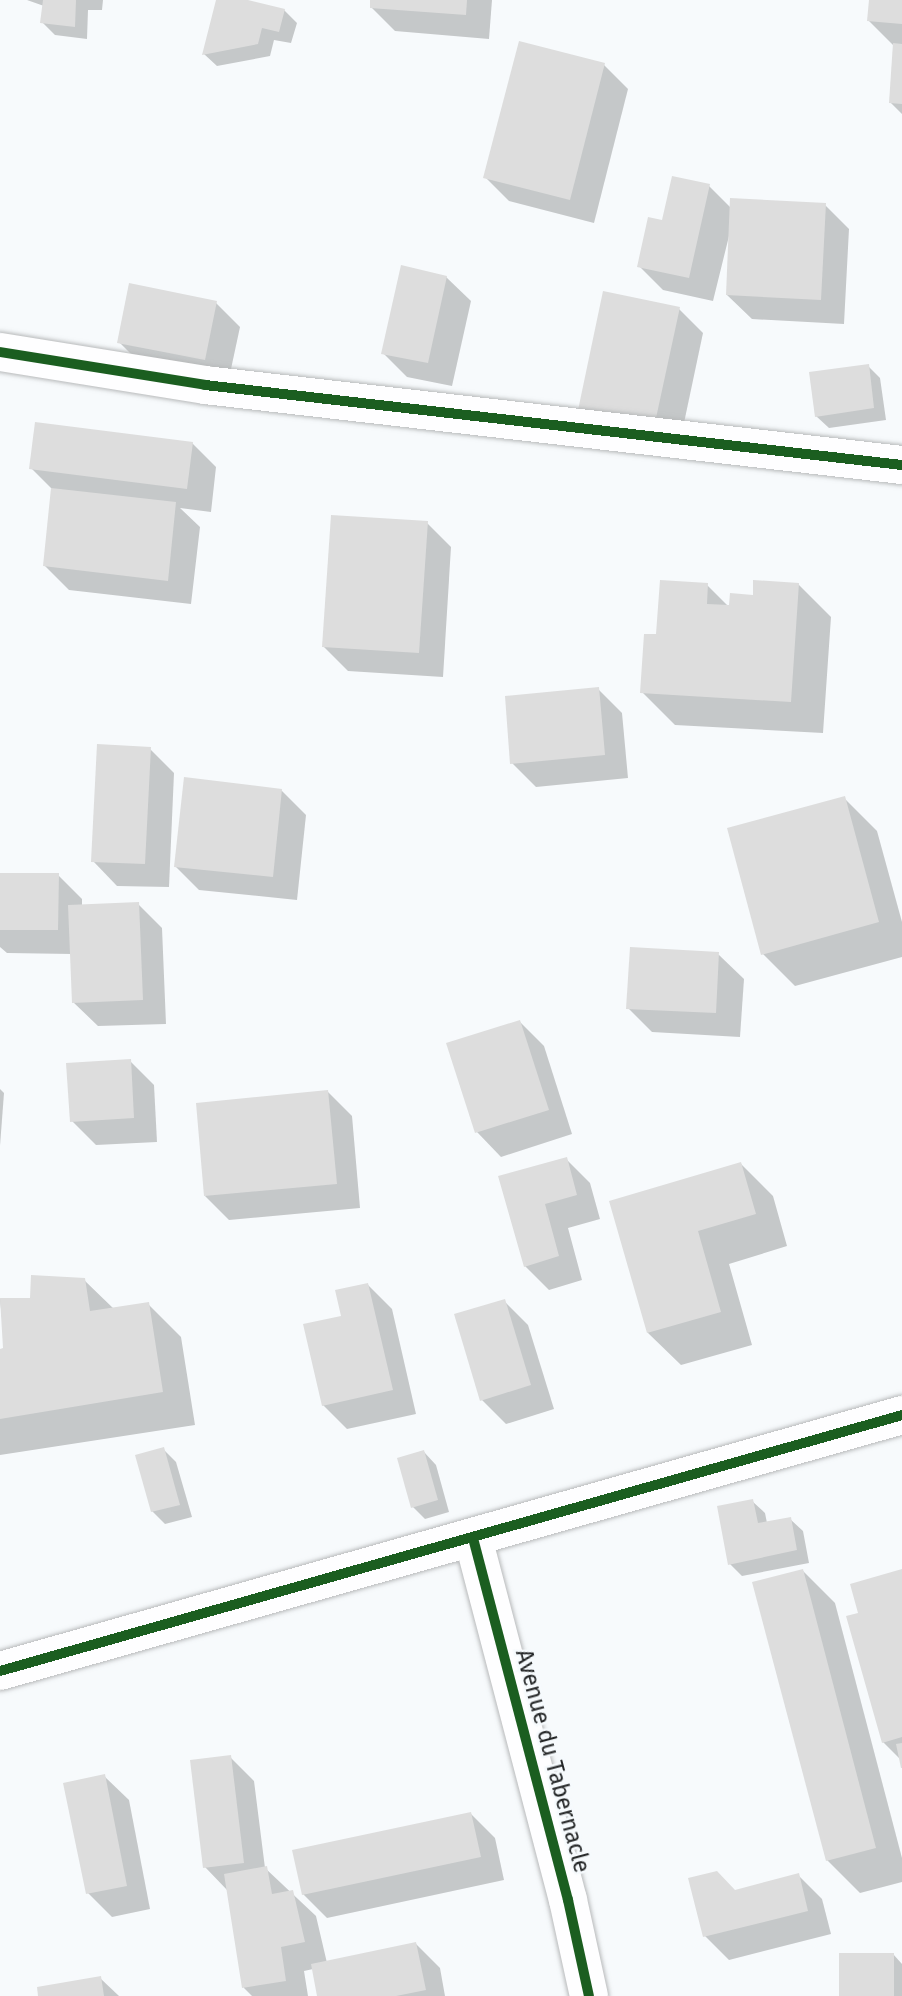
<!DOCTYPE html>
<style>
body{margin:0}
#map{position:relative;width:902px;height:1996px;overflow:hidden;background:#f7fafc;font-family:"Fira Sans",sans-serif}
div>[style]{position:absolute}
.shadow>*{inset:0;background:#0003}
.building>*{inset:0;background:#ddd}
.roads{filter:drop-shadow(0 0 2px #b8babb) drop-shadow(0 0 2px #b8babb)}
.minor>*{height:38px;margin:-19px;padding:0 19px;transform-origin:19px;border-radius:19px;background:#fefeff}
.cycleway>*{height:10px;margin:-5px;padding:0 5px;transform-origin:5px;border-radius:5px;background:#1b5e20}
span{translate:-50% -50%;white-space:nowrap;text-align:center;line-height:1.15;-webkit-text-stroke:5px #f6fafd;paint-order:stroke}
.street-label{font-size:23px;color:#242627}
</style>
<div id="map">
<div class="shadow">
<div style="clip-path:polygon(27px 0,103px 0,102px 10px,88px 10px,87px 39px,55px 35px,42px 22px,44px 6px)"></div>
<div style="clip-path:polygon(217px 0,241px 0,284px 10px,297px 23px,291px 43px,274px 40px,270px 56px,217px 66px,204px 54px)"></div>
<div style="clip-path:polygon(372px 0,492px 0,489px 39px,395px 31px,371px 7px)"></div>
<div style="clip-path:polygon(871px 0,902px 0,902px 114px,890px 102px,894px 46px,869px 21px)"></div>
<div style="clip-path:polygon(604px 65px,628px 89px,594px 223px,509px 201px,485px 177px)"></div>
<div style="clip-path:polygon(709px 186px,731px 208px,825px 205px,849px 229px,844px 324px,752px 319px,727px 295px,730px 232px,713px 301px,663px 290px,639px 266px)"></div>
<div style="clip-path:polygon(446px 277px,471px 301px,452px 386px,407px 377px,383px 353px)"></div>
<div style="clip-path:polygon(216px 303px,240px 327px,228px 383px,143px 366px,119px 342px)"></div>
<div style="clip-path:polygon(679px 309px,703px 333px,677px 456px,603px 439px)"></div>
<div style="clip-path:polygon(868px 366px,880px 378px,886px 420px,829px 428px,816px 416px)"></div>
<div style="clip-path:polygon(192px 443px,216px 467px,211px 512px,180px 508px,200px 527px,191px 604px,69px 590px,45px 566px,53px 490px,31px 468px)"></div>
<div style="clip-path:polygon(427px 523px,451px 547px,443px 677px,348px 671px,324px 647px)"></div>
<div style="clip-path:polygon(798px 584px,831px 617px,823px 733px,675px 725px,642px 692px,658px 636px,707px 585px,731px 609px,754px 596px)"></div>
<div style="clip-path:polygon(598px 689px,622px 713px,628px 778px,536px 787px,512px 763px)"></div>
<div style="clip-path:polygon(150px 749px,174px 773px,169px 887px,117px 886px,93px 861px)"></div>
<div style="clip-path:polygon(281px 790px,306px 815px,297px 900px,199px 890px,175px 866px)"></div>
<div style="clip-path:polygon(844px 798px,877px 831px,902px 922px,902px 957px,795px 986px,763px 954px)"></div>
<div style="clip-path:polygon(0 874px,58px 875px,82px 899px,82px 906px,138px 904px,162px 928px,166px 1024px,98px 1026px,73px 1002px,72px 954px,7px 953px,0 947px)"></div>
<div style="clip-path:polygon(631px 949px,719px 955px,744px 979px,740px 1037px,652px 1032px,628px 1008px)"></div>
<div style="clip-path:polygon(520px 1022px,544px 1046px,572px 1134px,501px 1157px,477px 1132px,448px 1044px)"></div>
<div style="clip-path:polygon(130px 1061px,154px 1085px,157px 1142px,96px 1145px,72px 1121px)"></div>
<div style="clip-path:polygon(0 1089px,4px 1093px,0 1146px)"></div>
<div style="clip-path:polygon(328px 1092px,352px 1116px,360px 1208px,229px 1220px,205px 1196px)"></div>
<div style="clip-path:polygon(566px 1159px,590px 1183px,600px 1219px,568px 1228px,582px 1280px,549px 1290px,525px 1266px,501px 1177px)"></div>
<div style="clip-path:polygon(741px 1164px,773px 1196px,787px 1246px,729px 1264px,752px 1345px,681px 1365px,648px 1333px,611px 1202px)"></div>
<div style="clip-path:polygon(84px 1280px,114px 1309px,148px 1304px,181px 1337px,195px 1425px,0 1455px,0 1351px,5px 1349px,0 1299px,32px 1300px)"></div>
<div style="clip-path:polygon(368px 1285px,392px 1309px,416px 1414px,347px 1429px,323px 1405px)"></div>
<div style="clip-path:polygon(504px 1301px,528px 1325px,554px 1409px,506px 1424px,482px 1400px)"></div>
<div style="clip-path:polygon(163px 1449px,176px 1462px,192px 1517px,165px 1524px,152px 1511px)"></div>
<div style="clip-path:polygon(424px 1452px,436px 1465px,449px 1512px,425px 1519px,413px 1507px)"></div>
<div style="clip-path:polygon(752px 1501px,765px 1513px,767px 1523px,790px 1519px,803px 1531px,809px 1563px,742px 1576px,730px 1564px)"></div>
<div style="clip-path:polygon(802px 1570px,835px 1603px,902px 1858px,902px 1882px,860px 1893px,827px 1860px)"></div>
<div style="clip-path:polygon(902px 1571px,902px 1766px,901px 1760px,883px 1742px,860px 1614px)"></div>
<div style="clip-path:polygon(230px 1757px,254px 1781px,265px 1868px,316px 1916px,327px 1963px,416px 1944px,440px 1968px,445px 1996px,319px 1996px,313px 1969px,304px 1971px,308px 1996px,252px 1996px,244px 1988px,228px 1891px,205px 1867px)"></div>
<div style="clip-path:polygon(104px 1776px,129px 1800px,150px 1909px,112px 1917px,88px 1893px)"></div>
<div style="clip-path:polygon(471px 1814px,495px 1838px,504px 1880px,327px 1918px,303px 1894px)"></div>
<div style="clip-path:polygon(798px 1875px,822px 1899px,831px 1934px,729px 1960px,705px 1936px,735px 1891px)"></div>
<div style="clip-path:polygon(893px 1954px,902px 1964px,902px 1996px,841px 1996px)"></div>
<div style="clip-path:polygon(100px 1978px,119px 1996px,40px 1996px)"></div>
</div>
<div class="building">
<div style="clip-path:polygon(43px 0,76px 0,75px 27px,40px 23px)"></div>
<div style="clip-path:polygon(216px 0,248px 0,285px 9px,279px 32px,262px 28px,258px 44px,202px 55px)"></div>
<div style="clip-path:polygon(370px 0,467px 0,466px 15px,370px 8px)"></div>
<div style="clip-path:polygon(869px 0,902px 0,902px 24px,867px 21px)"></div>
<div style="clip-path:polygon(519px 41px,605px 63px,570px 200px,483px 178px)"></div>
<div style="clip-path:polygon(893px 43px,902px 44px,902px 104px,889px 103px)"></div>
<div style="clip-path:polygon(672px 176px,710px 184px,689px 278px,637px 267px,648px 217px,662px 220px)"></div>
<div style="clip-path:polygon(730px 198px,826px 203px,821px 300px,726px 295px)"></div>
<div style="clip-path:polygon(401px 265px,447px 276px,428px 363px,381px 354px)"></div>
<div style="clip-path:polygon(129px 283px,217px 301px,205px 360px,117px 343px)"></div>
<div style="clip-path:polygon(603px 291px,680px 307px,653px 432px,577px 415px)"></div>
<div style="clip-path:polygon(869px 364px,874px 408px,815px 417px,809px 372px)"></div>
<div style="clip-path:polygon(35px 422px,193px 442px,187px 489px,29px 469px)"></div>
<div style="clip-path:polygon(51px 488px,176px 502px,168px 581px,43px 566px)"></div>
<div style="clip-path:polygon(331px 515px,428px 521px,419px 653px,322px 647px)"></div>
<div style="clip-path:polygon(660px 580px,708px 583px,707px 604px,729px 605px,730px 593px,753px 595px,753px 580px,799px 583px,791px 702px,640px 693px,644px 634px,656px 634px)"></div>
<div style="clip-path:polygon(599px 687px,605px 755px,510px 764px,505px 696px)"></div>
<div style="clip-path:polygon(97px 744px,151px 747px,145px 864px,91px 862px)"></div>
<div style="clip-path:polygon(184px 777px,282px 789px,273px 877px,174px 867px)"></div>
<div style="clip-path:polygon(845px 796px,879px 922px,761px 955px,727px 828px)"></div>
<div style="clip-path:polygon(0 873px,59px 873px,58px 930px,0 930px)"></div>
<div style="clip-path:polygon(139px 902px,143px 1000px,72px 1003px,68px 905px)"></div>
<div style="clip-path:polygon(630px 947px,719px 952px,716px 1013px,626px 1009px)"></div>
<div style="clip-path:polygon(520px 1020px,549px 1110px,475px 1133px,446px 1043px)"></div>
<div style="clip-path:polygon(131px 1059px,134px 1118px,70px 1122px,66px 1063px)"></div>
<div style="clip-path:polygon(328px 1090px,337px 1184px,204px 1196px,196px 1103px)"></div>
<div style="clip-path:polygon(567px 1157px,577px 1195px,545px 1204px,559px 1256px,524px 1267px,498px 1176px)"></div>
<div style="clip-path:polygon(741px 1162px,756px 1214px,698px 1231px,721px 1312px,647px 1333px,609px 1201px)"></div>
<div style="clip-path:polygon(31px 1275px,85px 1278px,90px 1311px,149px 1302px,163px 1392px,0 1419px,0 1349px,3px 1348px,0 1298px,30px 1298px)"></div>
<div style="clip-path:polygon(368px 1283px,393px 1390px,322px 1406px,303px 1324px,341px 1316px,335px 1290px)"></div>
<div style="clip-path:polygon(505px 1299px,531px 1385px,480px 1401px,454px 1314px)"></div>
<div style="clip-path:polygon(164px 1447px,180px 1505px,151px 1512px,135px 1455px)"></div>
<div style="clip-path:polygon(424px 1450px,438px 1500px,411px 1508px,397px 1458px)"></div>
<div style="clip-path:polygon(753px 1499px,758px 1523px,791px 1517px,797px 1550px,728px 1565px,717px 1506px)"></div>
<div style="clip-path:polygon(803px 1569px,876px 1848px,826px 1861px,752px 1582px)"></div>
<div style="clip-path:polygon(902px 1569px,902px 1737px,882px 1743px,846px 1616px,858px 1613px,850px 1584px)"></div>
<div style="clip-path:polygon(902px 1743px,902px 1768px,901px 1768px,896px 1744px)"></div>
<div style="clip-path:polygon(231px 1755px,244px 1863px,203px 1868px,190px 1760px)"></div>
<div style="clip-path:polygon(105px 1774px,127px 1886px,86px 1894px,63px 1783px)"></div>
<div style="clip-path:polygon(471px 1812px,481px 1857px,302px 1895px,292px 1850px)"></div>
<div style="clip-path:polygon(267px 1866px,272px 1894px,293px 1890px,305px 1942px,281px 1947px,286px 1981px,242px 1988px,224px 1874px)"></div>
<div style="clip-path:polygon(717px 1871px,735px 1890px,799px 1873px,808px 1911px,703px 1937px,688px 1878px)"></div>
<div style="clip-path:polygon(416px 1942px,426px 1990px,396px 1996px,317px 1996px,311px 1964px)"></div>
<div style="clip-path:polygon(839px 1953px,894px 1953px,894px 1996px,839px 1996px)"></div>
<div style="clip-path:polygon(101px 1976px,104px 1996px,38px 1996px,37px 1987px)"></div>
</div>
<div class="roads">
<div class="minor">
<div style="left:0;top:352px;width:208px;rotate:9.1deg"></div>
<div style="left:205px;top:385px;width:702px;rotate:6.55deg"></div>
<div style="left:473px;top:1538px;width:374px;rotate:75.3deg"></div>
<div style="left:568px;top:1900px;width:98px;rotate:77.7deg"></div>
<div style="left:0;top:1671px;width:938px;rotate:-15.84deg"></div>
</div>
</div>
<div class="cycleway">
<div style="left:0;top:352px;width:208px;rotate:9.1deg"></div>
<div style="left:205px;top:385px;width:702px;rotate:6.55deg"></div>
<div style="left:473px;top:1538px;width:374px;rotate:75.3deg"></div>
<div style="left:568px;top:1900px;width:98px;rotate:77.7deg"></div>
<div style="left:0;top:1671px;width:938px;rotate:-15.84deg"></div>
</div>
<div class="street-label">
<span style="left:553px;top:1761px;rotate:75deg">Avenue du Tabernacle</span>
</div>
</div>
